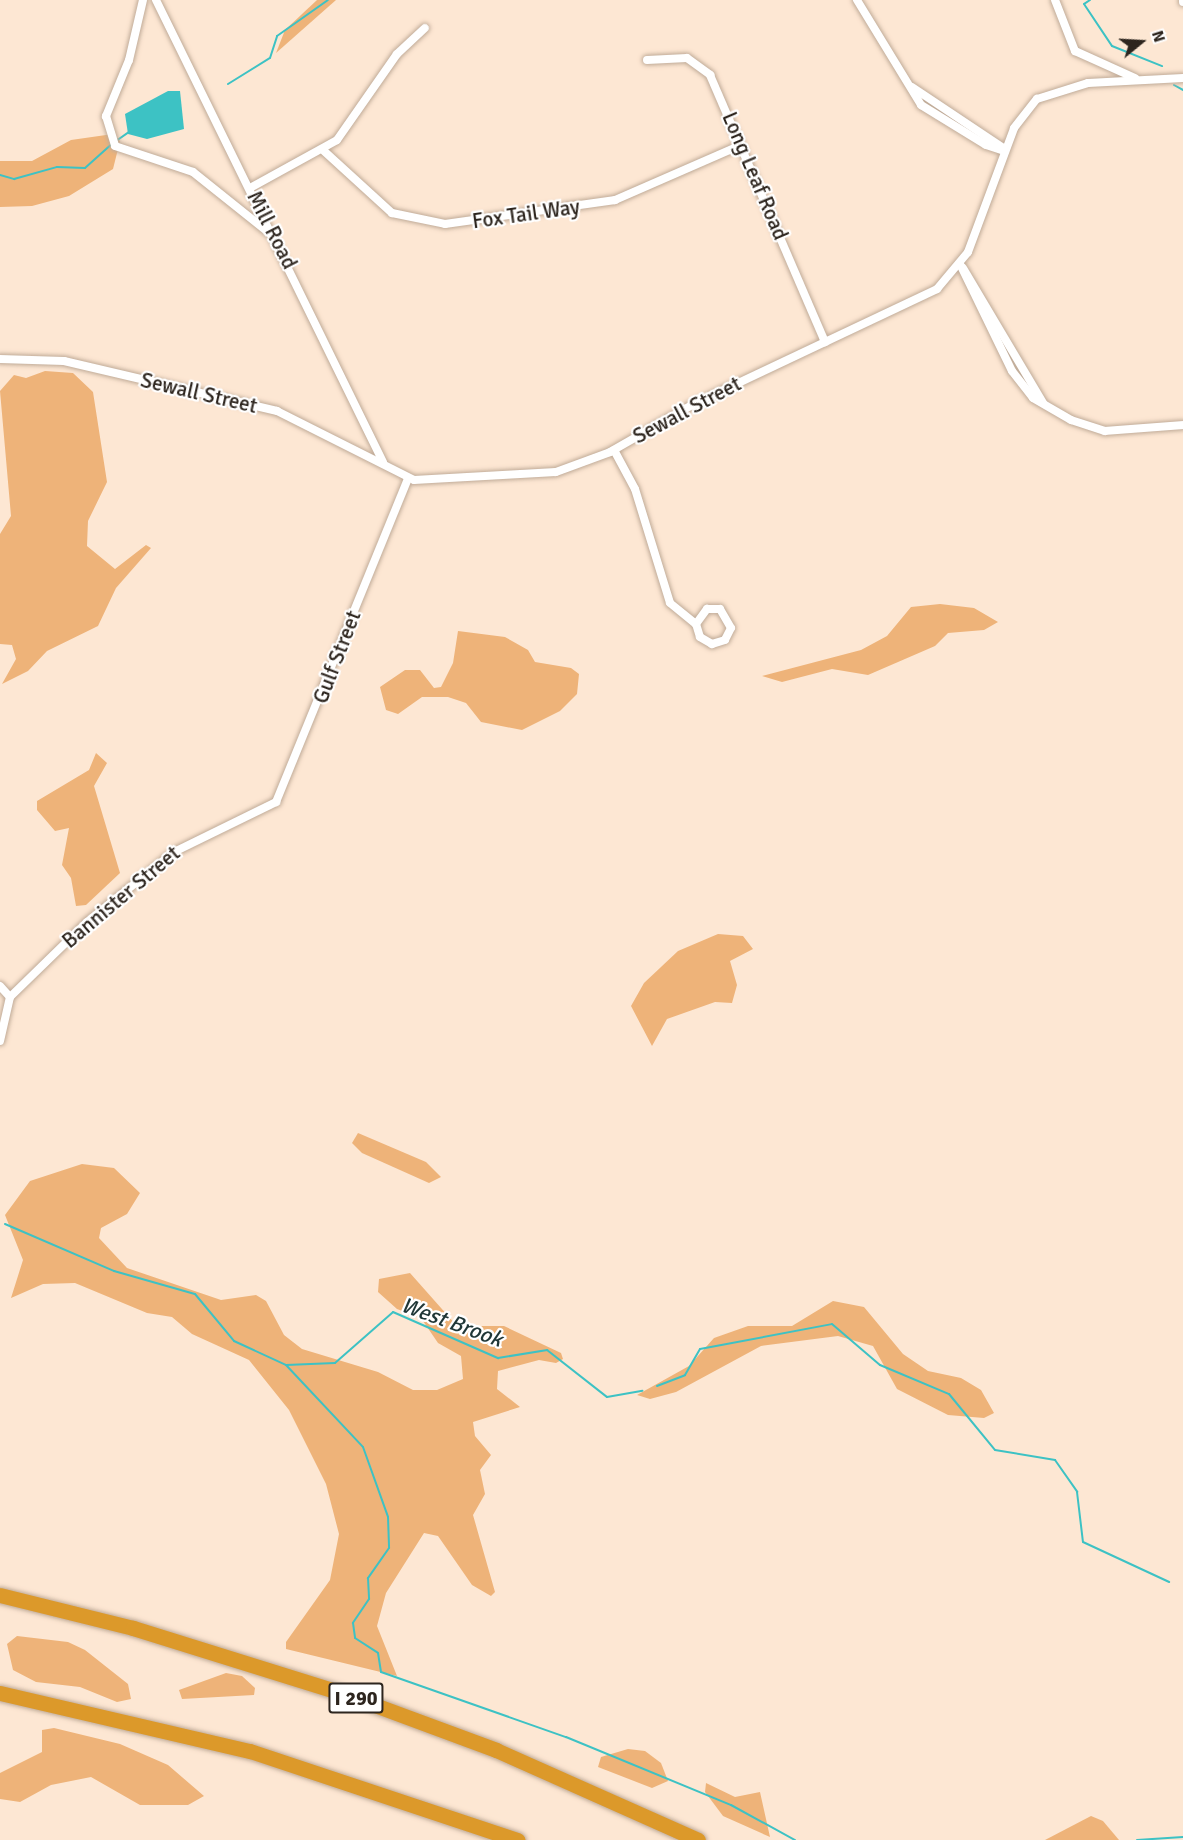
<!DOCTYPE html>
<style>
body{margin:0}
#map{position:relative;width:1183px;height:1840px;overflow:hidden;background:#fde7d3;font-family:Signika,sans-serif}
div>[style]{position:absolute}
.green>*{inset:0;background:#eeb379}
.water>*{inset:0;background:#3dc2c4}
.stream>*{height:2px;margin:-1px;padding:0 1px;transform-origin:1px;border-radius:1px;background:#3dc2c4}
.roads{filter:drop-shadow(0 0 2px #c0ab98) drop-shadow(0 0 2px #c0ab98)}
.street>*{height:8px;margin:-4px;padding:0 4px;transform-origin:4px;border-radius:4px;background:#fff}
.highway>*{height:15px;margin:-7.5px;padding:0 7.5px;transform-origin:7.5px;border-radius:7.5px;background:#dc992a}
span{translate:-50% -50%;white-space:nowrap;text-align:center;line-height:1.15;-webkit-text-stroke:4.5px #fff;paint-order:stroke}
.shield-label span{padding:2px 4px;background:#fff;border:2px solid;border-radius:4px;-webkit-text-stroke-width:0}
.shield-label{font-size:20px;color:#2d251e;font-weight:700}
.street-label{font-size:21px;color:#2d251e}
.water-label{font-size:22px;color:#1f3636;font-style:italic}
.north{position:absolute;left:1111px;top:12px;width:60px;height:60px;-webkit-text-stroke:4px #fff;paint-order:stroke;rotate:72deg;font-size:16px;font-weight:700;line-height:24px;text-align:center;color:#2d251e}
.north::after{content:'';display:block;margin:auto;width:21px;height:27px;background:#2d251e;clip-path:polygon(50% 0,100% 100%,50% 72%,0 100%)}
</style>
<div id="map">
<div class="green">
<div style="clip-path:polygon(317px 0,336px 0,276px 53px,285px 30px)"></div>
<div style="clip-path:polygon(113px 134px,120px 141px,113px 169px,69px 196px,32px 206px,0 207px,0 161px,32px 161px,71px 140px)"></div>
<div style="clip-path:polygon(45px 371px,73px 373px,93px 392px,107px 482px,88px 521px,87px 546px,115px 569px,146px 545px,151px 548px,116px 588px,98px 626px,47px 651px,28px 671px,2px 684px,16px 659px,12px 645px,0 644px,0 534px,11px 516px,0 391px,14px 375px,26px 378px)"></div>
<div style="clip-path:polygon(940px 604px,974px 608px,998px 622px,984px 630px,948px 633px,935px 646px,868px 675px,832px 669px,782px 682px,762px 676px,861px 650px,887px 636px,911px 607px)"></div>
<div style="clip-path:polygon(458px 631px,505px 637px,528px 650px,535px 662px,571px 668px,579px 674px,577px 694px,560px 711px,522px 730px,481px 722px,466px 703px,448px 697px,422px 697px,398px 714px,386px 710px,380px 687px,405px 670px,420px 670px,434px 688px,441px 687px,453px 663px)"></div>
<div style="clip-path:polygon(96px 753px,107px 763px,94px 786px,120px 873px,86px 905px,76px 906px,71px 878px,62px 865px,69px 828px,55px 831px,37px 810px,37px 801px,89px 770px)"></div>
<div style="clip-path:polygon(718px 934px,743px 936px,753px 949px,730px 961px,737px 985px,732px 1003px,715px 1002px,667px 1019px,652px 1046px,631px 1006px,644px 983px,678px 951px)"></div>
<div style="clip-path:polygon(358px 1133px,426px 1162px,441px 1177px,429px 1183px,362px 1153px,352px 1143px)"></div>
<div style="clip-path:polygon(82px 1164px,114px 1168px,140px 1193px,127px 1214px,101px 1228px,99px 1238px,127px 1268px,221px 1300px,256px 1295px,266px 1301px,284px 1335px,302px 1349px,378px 1372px,413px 1390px,437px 1390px,463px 1379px,461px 1356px,438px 1343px,421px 1318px,397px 1309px,378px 1292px,379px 1279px,410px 1273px,457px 1326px,504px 1326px,561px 1353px,563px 1359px,556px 1363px,539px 1360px,498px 1371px,497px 1389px,520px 1407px,473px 1422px,475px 1436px,491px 1455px,480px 1470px,485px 1494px,473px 1515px,495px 1592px,491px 1596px,472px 1585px,438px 1536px,424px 1533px,386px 1593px,377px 1626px,397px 1676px,286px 1649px,286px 1642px,330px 1580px,339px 1534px,326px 1484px,289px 1410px,249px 1360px,192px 1334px,172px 1317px,147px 1313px,75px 1283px,43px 1284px,11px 1298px,23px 1260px,5px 1215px,30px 1181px)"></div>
<div style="clip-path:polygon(833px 1301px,864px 1307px,903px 1354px,928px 1371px,961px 1378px,981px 1390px,994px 1413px,984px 1418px,948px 1415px,897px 1389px,873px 1346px,838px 1336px,761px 1346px,676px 1392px,650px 1399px,637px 1395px,689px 1366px,714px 1338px,748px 1326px,792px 1326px)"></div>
<div style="clip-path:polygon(17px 1636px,68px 1642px,85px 1650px,128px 1684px,131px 1699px,117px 1702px,80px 1687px,36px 1682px,13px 1670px,7px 1644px)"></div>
<div style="clip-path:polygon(226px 1673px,242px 1676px,255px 1688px,254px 1695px,182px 1699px,179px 1690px)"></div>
<div style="clip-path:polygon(54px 1728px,120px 1744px,168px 1765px,204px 1796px,188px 1805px,140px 1805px,91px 1777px,51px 1785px,20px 1802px,0 1799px,0 1773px,42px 1752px,42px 1730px)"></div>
<div style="clip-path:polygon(628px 1749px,645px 1751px,661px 1763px,668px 1781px,652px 1788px,598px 1767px,601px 1757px)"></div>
<div style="clip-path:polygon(706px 1783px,735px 1797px,760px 1792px,770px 1837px,723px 1816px,705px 1792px)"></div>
<div style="clip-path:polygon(1091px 1816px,1103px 1821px,1119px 1840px,1045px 1840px)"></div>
</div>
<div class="water">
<div style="clip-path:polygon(168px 91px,180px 91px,184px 129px,147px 139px,128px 134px,125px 114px)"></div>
</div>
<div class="stream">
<div style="left:1090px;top:0;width:7px;rotate:146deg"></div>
<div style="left:1084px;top:4px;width:50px;rotate:56.3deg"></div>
<div style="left:1112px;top:46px;width:54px;rotate:21.8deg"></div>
<div style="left:228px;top:84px;width:49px;rotate:-31.8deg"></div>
<div style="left:270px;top:58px;width:23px;rotate:-72deg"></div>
<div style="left:277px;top:36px;width:62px;rotate:-35.2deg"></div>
<div style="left:1174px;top:85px;width:10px;rotate:29deg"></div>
<div style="left:116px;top:141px;width:16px;rotate:-35deg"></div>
<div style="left:0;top:175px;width:15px;rotate:16deg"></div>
<div style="left:14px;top:179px;width:45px;rotate:-15.6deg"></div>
<div style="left:57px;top:167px;width:28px;rotate:2deg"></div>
<div style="left:85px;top:168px;width:36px;rotate:-42deg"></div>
<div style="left:5px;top:1224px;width:119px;rotate:23.3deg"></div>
<div style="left:114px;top:1271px;width:84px;rotate:15.9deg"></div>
<div style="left:195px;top:1294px;width:61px;rotate:50.3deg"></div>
<div style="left:234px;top:1341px;width:57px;rotate:24.8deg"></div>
<div style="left:286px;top:1365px;width:49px;rotate:-2.3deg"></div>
<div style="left:335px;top:1363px;width:77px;rotate:-41.3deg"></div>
<div style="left:393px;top:1312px;width:115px;rotate:23.7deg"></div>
<div style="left:498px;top:1358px;width:50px;rotate:-9.3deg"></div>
<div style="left:547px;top:1350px;width:76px;rotate:38.1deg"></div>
<div style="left:607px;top:1397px;width:36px;rotate:-10deg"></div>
<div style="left:286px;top:1365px;width:112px;rotate:46.8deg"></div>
<div style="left:363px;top:1447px;width:74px;rotate:70.3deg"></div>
<div style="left:388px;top:1517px;width:31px;rotate:88deg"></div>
<div style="left:389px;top:1548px;width:37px;rotate:125deg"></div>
<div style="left:368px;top:1578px;width:21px;rotate:87deg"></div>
<div style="left:369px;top:1599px;width:29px;rotate:124deg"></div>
<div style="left:353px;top:1623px;width:15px;rotate:82deg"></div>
<div style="left:355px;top:1638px;width:27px;rotate:33deg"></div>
<div style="left:378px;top:1653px;width:19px;rotate:81deg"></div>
<div style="left:381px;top:1672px;width:196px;rotate:19.4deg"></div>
<div style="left:566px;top:1737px;width:178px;rotate:22.4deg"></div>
<div style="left:731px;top:1805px;width:73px;rotate:28.7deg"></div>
<div style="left:657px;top:1386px;width:30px;rotate:-21deg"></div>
<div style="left:685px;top:1375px;width:30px;rotate:-60deg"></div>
<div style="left:700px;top:1349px;width:134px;rotate:-10.7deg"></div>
<div style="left:832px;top:1324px;width:63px;rotate:40.5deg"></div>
<div style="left:880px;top:1365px;width:75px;rotate:22.8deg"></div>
<div style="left:949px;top:1394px;width:72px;rotate:50.6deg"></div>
<div style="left:995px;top:1450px;width:61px;rotate:9.5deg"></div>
<div style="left:1055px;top:1460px;width:39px;rotate:55deg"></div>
<div style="left:1077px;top:1492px;width:50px;rotate:83.2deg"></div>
<div style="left:1083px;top:1542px;width:95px;rotate:24.9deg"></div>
<div style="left:1137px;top:1840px;width:46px;rotate:-3.7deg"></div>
</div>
<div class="roads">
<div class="street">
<div style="left:143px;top:0;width:62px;rotate:103.1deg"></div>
<div style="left:129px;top:60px;width:61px;rotate:112.3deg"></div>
<div style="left:106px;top:116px;width:31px;rotate:73deg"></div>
<div style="left:115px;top:146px;width:82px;rotate:18.4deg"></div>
<div style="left:193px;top:172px;width:101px;rotate:38.6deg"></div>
<div style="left:156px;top:0;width:515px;rotate:63.83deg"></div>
<div style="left:857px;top:0;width:123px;rotate:58.6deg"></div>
<div style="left:921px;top:105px;width:76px;rotate:31.6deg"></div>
<div style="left:986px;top:145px;width:20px;rotate:18deg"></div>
<div style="left:1055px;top:0;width:55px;rotate:68.6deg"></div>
<div style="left:1075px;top:51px;width:66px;rotate:24.2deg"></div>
<div style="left:1183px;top:0;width:2px;rotate:90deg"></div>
<div style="left:647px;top:60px;width:40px;rotate:-2.9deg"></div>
<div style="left:687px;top:58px;width:29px;rotate:36deg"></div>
<div style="left:710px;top:75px;width:291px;rotate:66.7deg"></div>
<div style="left:912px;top:87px;width:110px;rotate:33.8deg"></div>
<div style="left:324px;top:151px;width:92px;rotate:42.4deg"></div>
<div style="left:392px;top:213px;width:54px;rotate:11.7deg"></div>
<div style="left:445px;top:224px;width:172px;rotate:-8deg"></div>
<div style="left:615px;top:200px;width:137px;rotate:-23.6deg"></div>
<div style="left:250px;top:188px;width:99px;rotate:-28.9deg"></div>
<div style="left:337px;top:140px;width:105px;rotate:-55.1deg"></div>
<div style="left:397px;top:54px;width:38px;rotate:-43deg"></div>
<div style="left:960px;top:264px;width:119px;rotate:64.1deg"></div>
<div style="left:1012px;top:371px;width:34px;rotate:52deg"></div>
<div style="left:1033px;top:398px;width:44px;rotate:30.1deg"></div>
<div style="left:1071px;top:420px;width:36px;rotate:18deg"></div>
<div style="left:1105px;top:431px;width:78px;rotate:-4.4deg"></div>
<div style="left:963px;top:268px;width:157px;rotate:59.3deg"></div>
<div style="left:0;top:359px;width:64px;rotate:1.8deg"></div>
<div style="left:64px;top:361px;width:219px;rotate:13.2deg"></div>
<div style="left:277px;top:411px;width:153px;rotate:26.7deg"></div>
<div style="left:414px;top:480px;width:142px;rotate:-3.2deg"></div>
<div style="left:556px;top:472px;width:58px;rotate:-20.3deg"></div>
<div style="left:610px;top:452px;width:95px;rotate:-29.8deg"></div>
<div style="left:692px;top:405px;width:271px;rotate:-25.3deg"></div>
<div style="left:937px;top:289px;width:48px;rotate:-50deg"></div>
<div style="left:968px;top:252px;width:132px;rotate:-69.6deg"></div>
<div style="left:1014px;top:128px;width:37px;rotate:-52deg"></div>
<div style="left:1037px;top:99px;width:53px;rotate:-17.4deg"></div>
<div style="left:1088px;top:83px;width:95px;rotate:-3deg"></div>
<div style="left:614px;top:450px;width:44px;rotate:61.7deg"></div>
<div style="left:635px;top:489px;width:119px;rotate:72.9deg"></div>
<div style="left:670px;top:603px;width:33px;rotate:39deg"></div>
<div style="left:696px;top:624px;width:19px;rotate:-54deg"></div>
<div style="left:707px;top:609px;width:13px"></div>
<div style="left:720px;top:609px;width:22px;rotate:60deg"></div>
<div style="left:731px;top:628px;width:13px;rotate:117deg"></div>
<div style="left:725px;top:640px;width:14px;rotate:163deg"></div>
<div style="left:712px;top:644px;width:14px;rotate:-150deg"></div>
<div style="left:700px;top:637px;width:14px;rotate:-107deg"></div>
<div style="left:0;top:986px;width:15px;rotate:48deg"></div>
<div style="left:10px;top:997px;width:45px;rotate:102.8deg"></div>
<div style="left:10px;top:997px;width:107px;rotate:-44.2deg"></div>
<div style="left:87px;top:922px;width:112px;rotate:-38.8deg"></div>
<div style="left:174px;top:852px;width:114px;rotate:-26.1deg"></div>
<div style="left:276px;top:802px;width:349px;rotate:-67.8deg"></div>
</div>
<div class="highway">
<div style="left:0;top:1595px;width:137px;rotate:13.9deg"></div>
<div style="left:133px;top:1628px;width:222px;rotate:17.3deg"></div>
<div style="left:345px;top:1694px;width:161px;rotate:20.3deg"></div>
<div style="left:496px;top:1750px;width:221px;rotate:24deg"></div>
<div style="left:0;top:1693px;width:257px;rotate:13.1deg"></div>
<div style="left:250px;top:1751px;width:282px;rotate:18.4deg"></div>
</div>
</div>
<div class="shield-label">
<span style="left:356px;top:1698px">I 290</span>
</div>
<div class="street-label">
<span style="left:755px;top:176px;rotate:67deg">Long Leaf Road</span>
<span style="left:526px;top:214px;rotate:-8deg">Fox Tail Way</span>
<span style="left:272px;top:230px;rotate:63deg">Mill Road</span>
<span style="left:199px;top:393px;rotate:13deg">Sewall Street</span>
<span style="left:687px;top:410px;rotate:-28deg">Sewall Street</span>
<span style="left:337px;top:657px;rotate:-69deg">Gulf Street</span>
<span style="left:121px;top:897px;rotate:-40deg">Bannister Street</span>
</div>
<div class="water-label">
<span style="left:452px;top:1322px;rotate:20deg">West Brook</span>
</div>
<div class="north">N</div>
</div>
